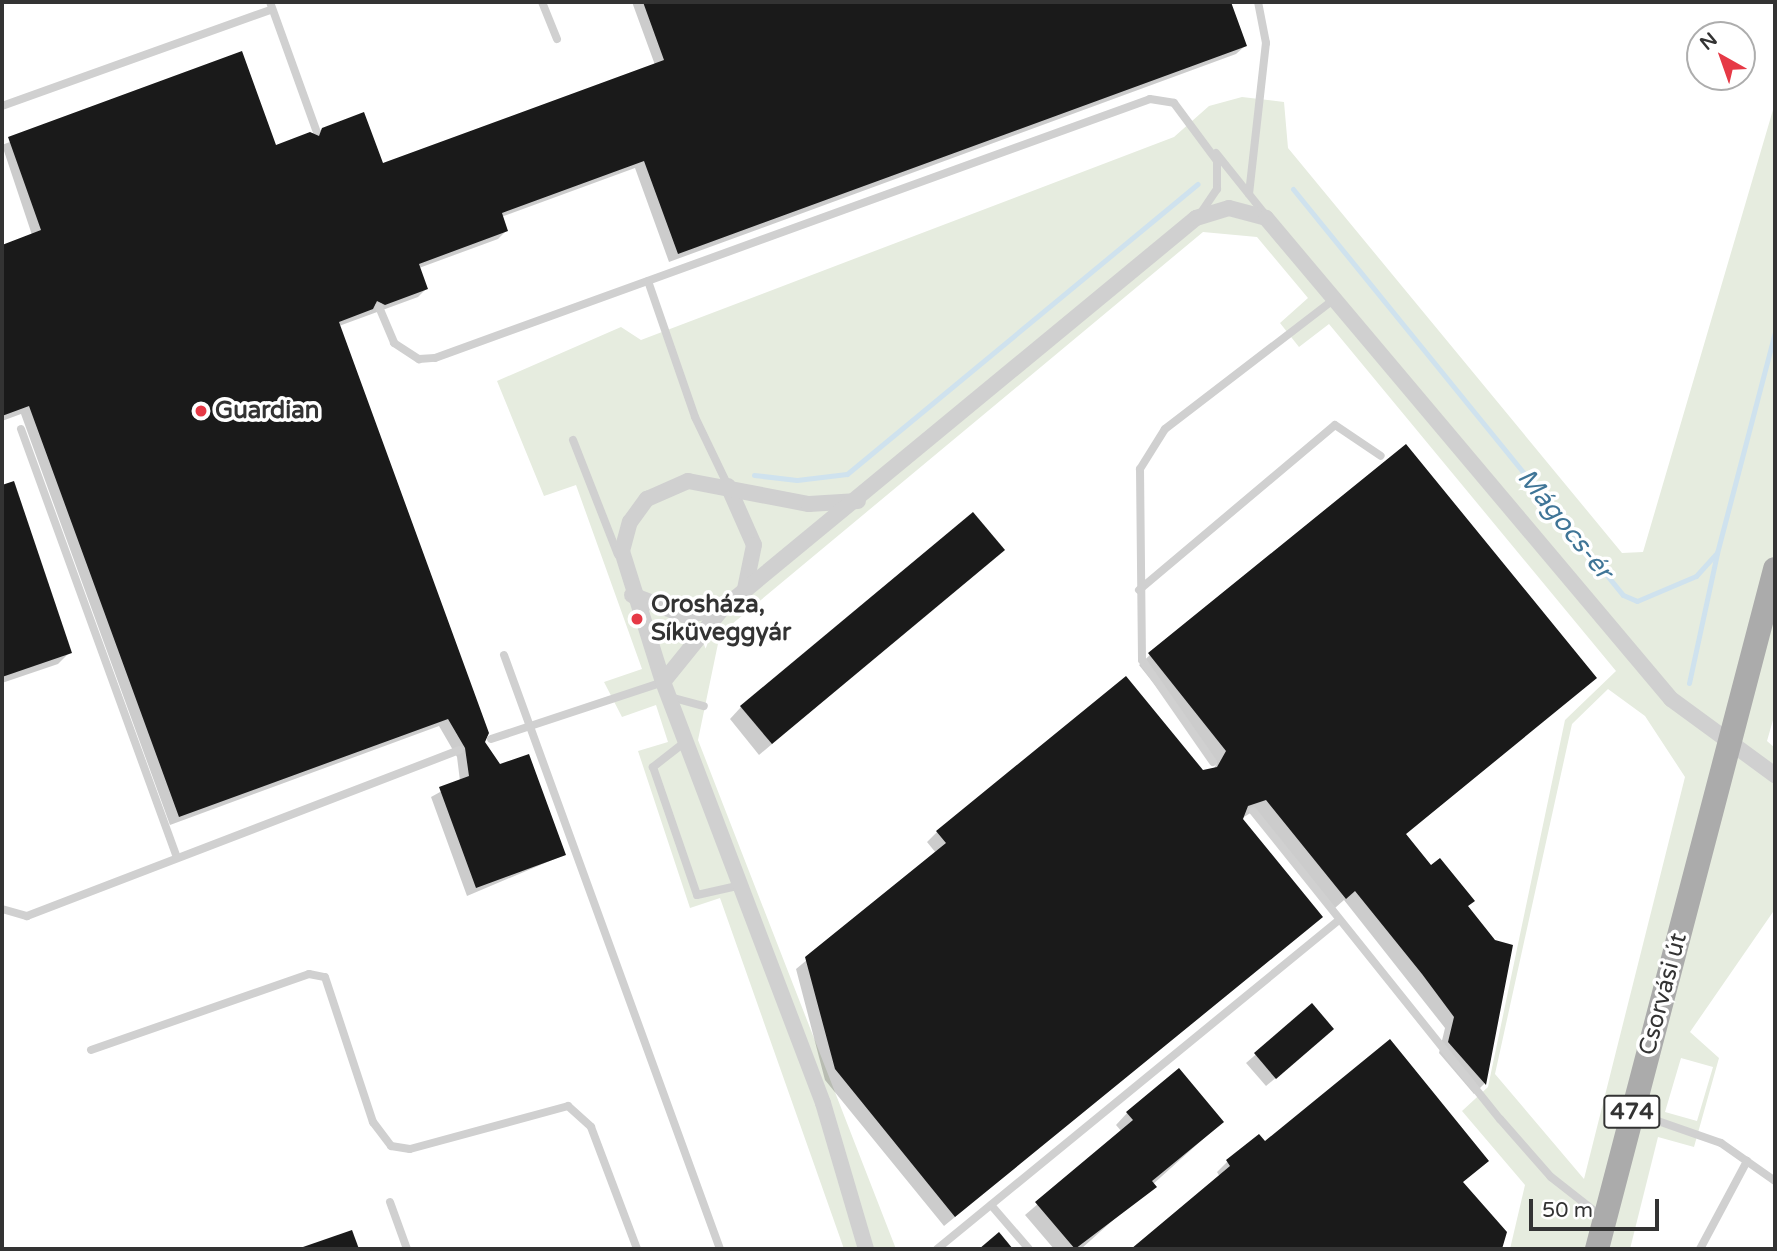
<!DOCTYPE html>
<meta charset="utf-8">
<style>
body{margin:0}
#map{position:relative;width:1777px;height:1251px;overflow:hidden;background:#fff;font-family:"Varela Round",sans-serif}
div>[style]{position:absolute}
.green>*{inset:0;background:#e6ecdf}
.shadow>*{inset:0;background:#0003}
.stream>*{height:5px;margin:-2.5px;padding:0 2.5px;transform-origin:2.5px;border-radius:2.5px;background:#cfe2ee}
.building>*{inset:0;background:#1a1a1a}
.service>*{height:8px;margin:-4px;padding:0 4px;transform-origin:4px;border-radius:4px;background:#d0d0d0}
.minor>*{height:16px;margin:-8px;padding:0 8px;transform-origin:8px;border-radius:8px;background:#d0d0d0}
.primary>*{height:24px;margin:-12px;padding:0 12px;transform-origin:12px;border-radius:12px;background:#ababab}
.dots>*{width:19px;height:19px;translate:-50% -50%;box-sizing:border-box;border:4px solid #fff;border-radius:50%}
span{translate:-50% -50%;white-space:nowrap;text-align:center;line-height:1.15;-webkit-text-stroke:7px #fff;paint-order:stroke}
.shield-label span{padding:2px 5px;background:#fff;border:2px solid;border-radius:5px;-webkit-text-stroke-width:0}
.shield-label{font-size:23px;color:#333;font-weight:700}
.poi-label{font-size:24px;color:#333;font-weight:700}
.left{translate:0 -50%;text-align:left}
.street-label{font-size:24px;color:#333}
.water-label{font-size:26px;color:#3f7597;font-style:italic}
.frame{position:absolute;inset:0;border:4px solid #333;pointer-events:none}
.north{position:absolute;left:1686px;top:21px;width:70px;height:70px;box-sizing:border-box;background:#fff;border:2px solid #adadad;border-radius:50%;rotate:320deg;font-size:19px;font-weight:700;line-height:28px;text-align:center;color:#333}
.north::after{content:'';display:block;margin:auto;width:24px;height:32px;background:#e63946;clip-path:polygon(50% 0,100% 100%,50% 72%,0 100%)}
.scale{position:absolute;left:1529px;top:1199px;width:130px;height:32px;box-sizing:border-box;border:4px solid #333;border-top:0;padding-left:9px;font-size:21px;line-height:24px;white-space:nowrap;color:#333;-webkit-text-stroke:5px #fff;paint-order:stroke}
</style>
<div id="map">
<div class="green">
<div style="clip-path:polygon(evenodd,1242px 97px,1284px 102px,1288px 148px,1622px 553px,1643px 552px,1775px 103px,1775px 713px,1767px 741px,1775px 748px,1775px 909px,1690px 1032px,1719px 1058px,1694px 1147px,1658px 1137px,1630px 1249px,1510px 1249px,1525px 1185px,1462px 1111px,1488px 1087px,1565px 720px,1616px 671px,1329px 324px,1299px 347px,1280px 323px,1308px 298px,1257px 237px,1203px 232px,720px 634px,698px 740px,896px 1249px,844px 1249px,720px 898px,690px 908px,638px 751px,668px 742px,656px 705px,622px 717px,604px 682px,642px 669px,576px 485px,544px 496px,497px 381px,621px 327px,641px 340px,1174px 137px,1209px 106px,1242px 97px,1608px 689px,1645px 716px,1685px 777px,1584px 1179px,1495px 1074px,1572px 724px,1608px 689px,1242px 97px,1681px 1058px,1713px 1067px,1697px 1121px,1665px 1112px,1681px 1058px)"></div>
</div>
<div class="shadow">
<div style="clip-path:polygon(632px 2px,1229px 2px,1245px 46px,1236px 54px,669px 262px,635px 168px,501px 217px,506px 231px,498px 239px,419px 268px,426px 289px,418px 297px,339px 326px,483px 742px,564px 855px,467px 896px,431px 797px,460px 781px,457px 757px,439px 726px,170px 825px,21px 414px,2px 421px,2px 246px,32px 235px,2px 145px,241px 53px,275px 147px,323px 129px,382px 165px,655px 65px)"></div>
<div style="clip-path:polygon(13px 483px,70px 652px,58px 664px,2px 683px,2px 487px)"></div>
<div style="clip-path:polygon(1003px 550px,759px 755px,730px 719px,741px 707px)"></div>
<div style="clip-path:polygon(1150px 655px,1595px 678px,1405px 835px,1494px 942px,1511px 947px,1484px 1084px,1474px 1094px,1439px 1053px,1445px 1028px,1344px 900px,1335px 908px,1255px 810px,1241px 819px,1310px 927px,944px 1226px,825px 1080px,796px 969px,936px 853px,927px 842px,937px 832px,1213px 770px,1217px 763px,1139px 665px)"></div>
<div style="clip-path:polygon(1312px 1006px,1323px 1038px,1266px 1086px,1246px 1063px)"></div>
<div style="clip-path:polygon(1127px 1113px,1222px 1122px,1081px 1249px,1054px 1249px,1025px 1215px,1122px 1132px,1116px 1125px)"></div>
<div style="clip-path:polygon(1265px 1143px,1486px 1161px,1461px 1183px,1505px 1232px,1501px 1249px,1134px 1249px,1220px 1177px,1217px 1172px,1227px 1162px)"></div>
</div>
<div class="stream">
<div style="left:1293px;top:189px;width:523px;rotate:50.9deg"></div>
<div style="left:1623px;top:595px;width:15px;rotate:23deg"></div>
<div style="left:1637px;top:601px;width:64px;rotate:-23deg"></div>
<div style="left:1696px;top:576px;width:31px;rotate:-48deg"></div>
<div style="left:1717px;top:553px;width:228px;rotate:-75.3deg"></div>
<div style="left:754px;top:475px;width:43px;rotate:6.6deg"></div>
<div style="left:797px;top:480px;width:50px;rotate:-6.8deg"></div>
<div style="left:847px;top:474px;width:455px;rotate:-39.6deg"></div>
<div style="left:1689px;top:683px;width:133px;rotate:-77.8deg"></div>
</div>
<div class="building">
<div style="clip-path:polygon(643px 2px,1231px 2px,1247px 46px,678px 254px,644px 161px,502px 213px,508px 231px,419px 264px,428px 289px,385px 305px,377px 301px,373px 309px,339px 322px,489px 733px,485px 742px,500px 764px,529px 754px,566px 855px,476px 888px,439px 787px,469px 776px,465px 748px,448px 719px,179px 817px,29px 406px,2px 416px,2px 245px,41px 230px,8px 137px,242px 51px,276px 145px,310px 132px,319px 136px,322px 128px,364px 112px,383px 163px,664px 60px)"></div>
<div style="clip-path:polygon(1406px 444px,1597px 678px,1406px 834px,1431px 865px,1440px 858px,1475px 901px,1468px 906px,1495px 940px,1513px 945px,1486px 1085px,1448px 1042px,1454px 1017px,1422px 974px,1355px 891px,1346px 899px,1266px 800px,1248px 806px,1243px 819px,1323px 917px,955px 1217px,835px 1069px,805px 957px,946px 843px,936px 831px,1126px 676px,1203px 770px,1217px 767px,1226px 751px,1148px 653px)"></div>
<div style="clip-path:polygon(14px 481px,72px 653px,2px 677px,2px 485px)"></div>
<div style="clip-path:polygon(973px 512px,1005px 550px,772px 744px,740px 706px)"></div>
<div style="clip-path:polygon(1312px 1003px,1334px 1029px,1276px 1079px,1254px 1053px)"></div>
<div style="clip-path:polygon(1390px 1039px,1489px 1161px,1463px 1182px,1507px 1232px,1502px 1249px,1131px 1249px,1230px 1166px,1226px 1160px,1259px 1134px,1265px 1141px)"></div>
<div style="clip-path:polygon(1179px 1068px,1224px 1122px,1152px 1181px,1157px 1187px,1075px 1249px,1035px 1202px,1133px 1120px,1126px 1112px)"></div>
<div style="clip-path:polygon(352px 1230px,359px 1249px,304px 1249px,303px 1247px)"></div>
<div style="clip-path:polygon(999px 1232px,1013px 1249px,979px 1249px)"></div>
</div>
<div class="service">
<div style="left:270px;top:2px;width:136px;rotate:70.2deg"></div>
<div style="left:542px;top:2px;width:40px;rotate:68deg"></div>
<div style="left:2px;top:106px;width:285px;rotate:-19.7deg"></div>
<div style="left:1216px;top:153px;width:82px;rotate:51.4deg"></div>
<div style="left:1249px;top:194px;width:152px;rotate:-83.6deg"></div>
<div style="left:1266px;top:43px;width:42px;rotate:-101deg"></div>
<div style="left:648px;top:281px;width:144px;rotate:70.9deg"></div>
<div style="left:695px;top:417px;width:76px;rotate:64.4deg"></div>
<div style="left:379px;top:307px;width:39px;rotate:67deg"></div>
<div style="left:394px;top:343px;width:30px;rotate:33deg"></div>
<div style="left:419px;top:359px;width:16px;rotate:-4deg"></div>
<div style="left:435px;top:358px;width:760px;rotate:-19.91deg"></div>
<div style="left:1150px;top:99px;width:24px;rotate:9deg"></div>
<div style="left:1174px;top:103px;width:72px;rotate:53.4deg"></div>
<div style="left:1217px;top:161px;width:28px;rotate:90deg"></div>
<div style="left:1217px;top:189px;width:29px;rotate:124deg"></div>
<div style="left:21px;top:429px;width:456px;rotate:70deg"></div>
<div style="left:573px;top:440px;width:123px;rotate:68.6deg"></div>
<div style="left:1139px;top:590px;width:256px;rotate:-40.1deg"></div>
<div style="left:1335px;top:425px;width:55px;rotate:34deg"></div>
<div style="left:504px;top:655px;width:632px;rotate:70.02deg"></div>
<div style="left:670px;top:697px;width:35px;rotate:15deg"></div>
<div style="left:491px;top:739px;width:181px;rotate:-18.3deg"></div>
<div style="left:685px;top:742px;width:41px;rotate:142deg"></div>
<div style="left:653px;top:767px;width:135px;rotate:71deg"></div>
<div style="left:697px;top:895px;width:41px;rotate:-12.7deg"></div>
<div style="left:1213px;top:762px;width:124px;rotate:-124.8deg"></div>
<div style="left:1142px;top:660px;width:191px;rotate:-90.6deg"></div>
<div style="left:1140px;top:469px;width:47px;rotate:-58deg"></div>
<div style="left:1165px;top:429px;width:215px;rotate:-37.5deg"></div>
<div style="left:1253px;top:811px;width:395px;rotate:51.3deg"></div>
<div style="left:1500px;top:1119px;width:77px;rotate:48.7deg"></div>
<div style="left:1551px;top:1177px;width:63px;rotate:38deg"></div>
<div style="left:2px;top:909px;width:26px;rotate:16deg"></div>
<div style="left:27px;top:916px;width:463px;rotate:-21deg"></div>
<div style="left:91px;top:1050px;width:231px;rotate:-19.2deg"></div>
<div style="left:309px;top:974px;width:16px;rotate:11deg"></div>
<div style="left:325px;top:977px;width:153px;rotate:71.7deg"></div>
<div style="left:373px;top:1122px;width:30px;rotate:53deg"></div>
<div style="left:391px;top:1146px;width:19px;rotate:9deg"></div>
<div style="left:410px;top:1149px;width:164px;rotate:-15.2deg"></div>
<div style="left:568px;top:1106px;width:31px;rotate:42deg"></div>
<div style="left:591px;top:1127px;width:130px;rotate:69.3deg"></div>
<div style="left:1635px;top:1113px;width:91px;rotate:19.2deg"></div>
<div style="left:1721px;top:1143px;width:66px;rotate:35.1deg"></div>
<div style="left:390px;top:1202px;width:50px;rotate:70.1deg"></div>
<div style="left:991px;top:1205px;width:58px;rotate:49.2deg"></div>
<div style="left:937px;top:1249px;width:519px;rotate:-39.3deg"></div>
<div style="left:1700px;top:1249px;width:100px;rotate:-61.9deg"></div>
</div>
<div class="minor">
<div style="left:728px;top:486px;width:64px;rotate:66.2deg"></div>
<div style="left:754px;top:545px;width:45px;rotate:101.6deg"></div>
<div style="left:632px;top:595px;width:56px;rotate:21deg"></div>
<div style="left:684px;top:615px;width:37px;rotate:-8deg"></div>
<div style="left:663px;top:682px;width:137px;rotate:-107.4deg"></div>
<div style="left:622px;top:551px;width:30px;rotate:-75deg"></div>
<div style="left:630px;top:522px;width:29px;rotate:-54deg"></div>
<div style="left:647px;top:499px;width:45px;rotate:-23.7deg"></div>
<div style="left:688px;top:481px;width:123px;rotate:10.8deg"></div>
<div style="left:809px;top:504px;width:49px;rotate:-3.5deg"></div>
<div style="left:866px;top:1249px;width:152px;rotate:-106.4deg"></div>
<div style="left:823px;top:1103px;width:450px;rotate:-110.8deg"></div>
<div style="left:663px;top:682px;width:92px;rotate:-51.1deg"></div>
<div style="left:721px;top:610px;width:616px;rotate:-39.53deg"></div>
<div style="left:1196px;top:218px;width:34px;rotate:-17deg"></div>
<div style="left:1229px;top:208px;width:38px;rotate:15deg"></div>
<div style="left:1266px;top:218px;width:629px;rotate:49.9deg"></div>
<div style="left:1671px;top:699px;width:129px;rotate:36.2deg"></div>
</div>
<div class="primary">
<div style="left:1597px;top:1249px;width:703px;rotate:-75.33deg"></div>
</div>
<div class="dots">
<div style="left:201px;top:411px;background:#e63946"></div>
<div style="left:637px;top:619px;background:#e63946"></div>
</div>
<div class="shield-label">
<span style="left:1632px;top:1112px">474</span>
</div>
<div class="poi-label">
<span class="left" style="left:215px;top:411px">Guardian</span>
<span class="left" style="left:651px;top:619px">Orosháza,<br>Síküveggyár</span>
</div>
<div class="street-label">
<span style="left:1663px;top:994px;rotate:-75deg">Csorvási út</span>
</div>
<div class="water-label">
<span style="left:1565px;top:524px;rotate:51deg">Mágocs-ér</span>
</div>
<div class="frame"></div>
<div class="north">N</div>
<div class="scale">50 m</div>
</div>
